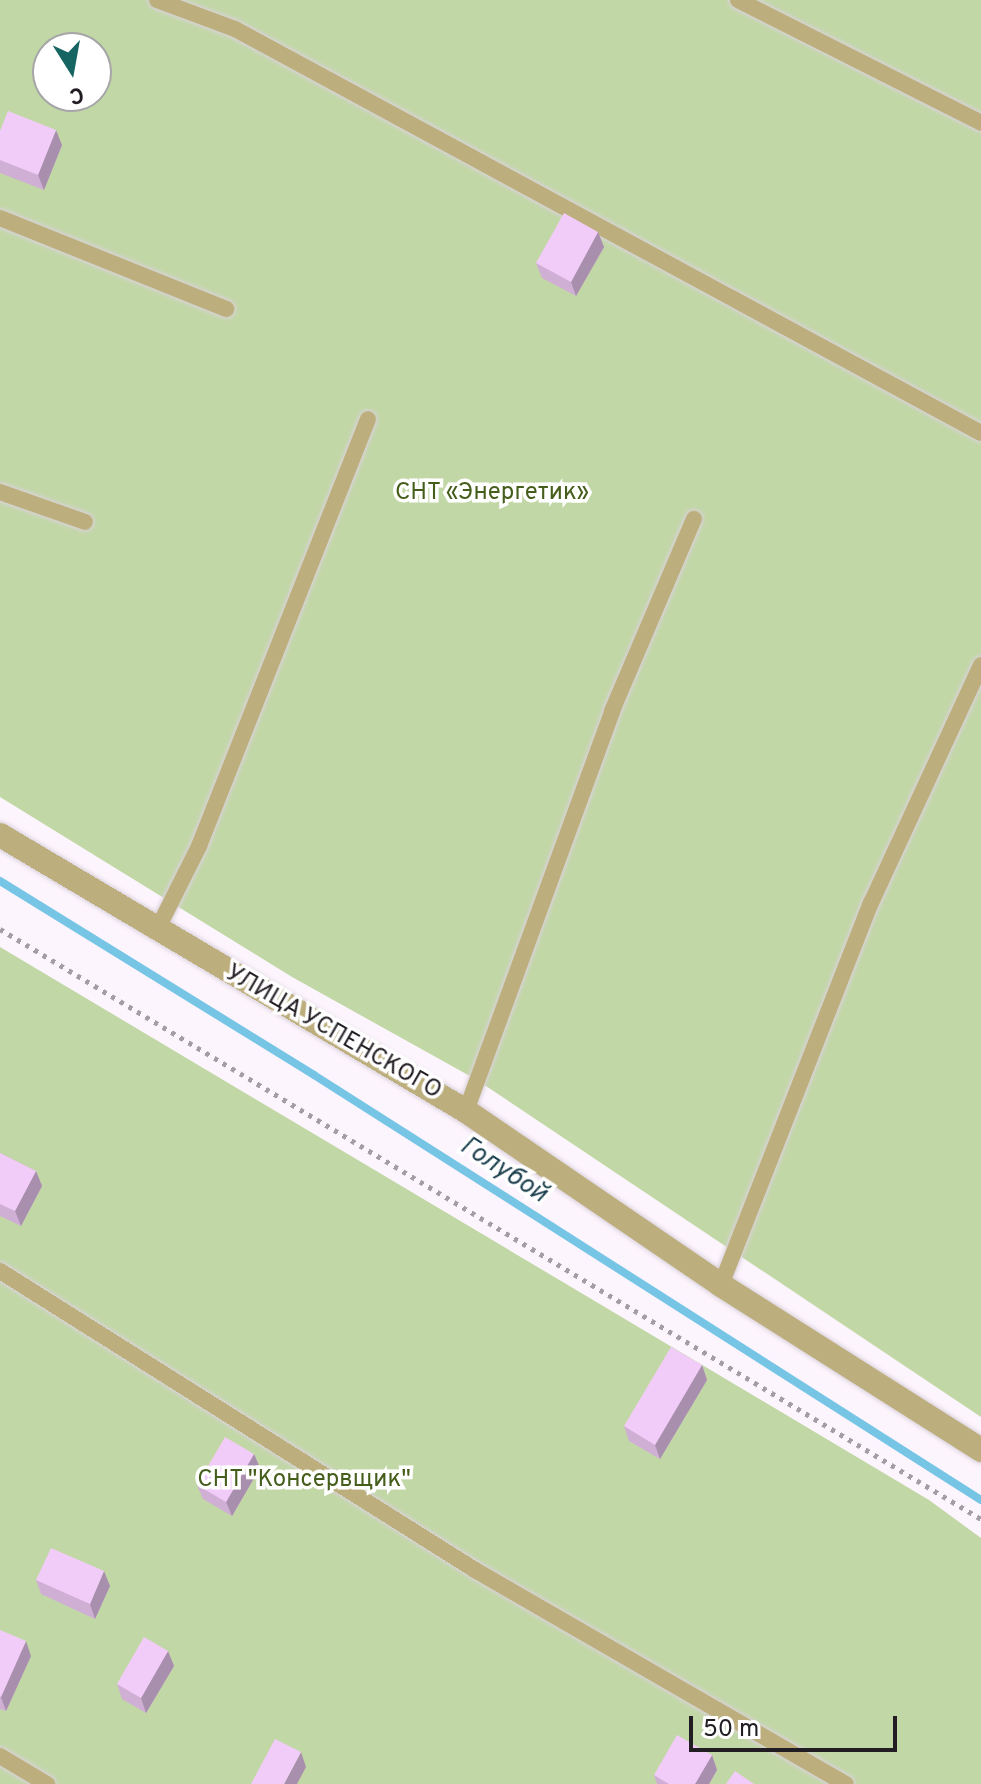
<!DOCTYPE html>
<meta charset="utf-8">
<style>
body{margin:0}
#map{position:relative;width:981px;height:1784px;overflow:hidden;background:#fdf5fe;font-family:Overpass,sans-serif}
div>[style]{position:absolute}
.green>*{inset:0;background:#c2d7a6}
.stream>*{height:8px;margin:-4px;padding:0 4px;transform-origin:4px;border-radius:4px;background:#77c5e5}
.path>*{height:5px;margin-top:-2.5px;transform-origin:0;background:repeating-linear-gradient(90deg,#a39da4 0 4px,transparent 0 10px)}
.roads{filter:drop-shadow(0 0 2px #dad2db) drop-shadow(0 0 2px #dad2db)}
.lane>*{height:16px;margin:-8px;padding:0 8px;transform-origin:8px;border-radius:8px;background:#bdae7d}
.street>*{height:24px;margin:-12px;padding:0 12px;transform-origin:12px;border-radius:12px;background:#bdae7d}
.wall>*{inset:0;background:#d0afd5}
.shaded-wall>*{inset:0;background:#a98fae}
.building>*{inset:0;background:#f2ccf8}
span{translate:-50% -50%;white-space:nowrap;text-align:center;line-height:1.15;-webkit-text-stroke:7px #fff;paint-order:stroke}
.park-label{font-size:24px;color:#465e1c}
.street-label{font-size:24px;color:#211d22}
.water-label{font-size:26px;color:#1c3f4d;font-style:italic}
.north{position:absolute;left:32px;top:32px;width:80px;height:80px;box-sizing:border-box;background:#fff;border:2px solid #a6a5a7;border-radius:50%;rotate:169deg;font-size:22px;font-weight:700;line-height:32px;text-align:center;color:#211d22}
.north::after{content:'';display:block;margin:auto;width:28px;height:36px;background:#176562;clip-path:polygon(50% 0,100% 100%,50% 72%,0 100%)}
.scale{position:absolute;left:689px;top:1716px;width:208px;height:36px;box-sizing:border-box;border:4px solid #211d22;border-top:0;padding-left:10px;font-size:24px;line-height:28px;white-space:nowrap;color:#211d22;-webkit-text-stroke:6px #fff;paint-order:stroke}
</style>
<div id="map">
<div class="green">
<div style="clip-path:polygon(evenodd,0 0,981px 0,981px 1417px,477px 1080px,292px 977px,0 797px,0 0,48px 48px,96px 48px,96px 96px,48px 96px,48px 48px)"></div>
<div style="clip-path:polygon(0 947px,929px 1500px,981px 1538px,981px 1784px,0 1784px)"></div>
</div>
<div class="stream">
<div style="left:0;top:881px;width:369px;rotate:31.7deg"></div>
<div style="left:314px;top:1075px;width:791px;rotate:32.5deg"></div>
</div>
<div class="path">
<div style="left:0;top:929px;width:1145px;rotate:31.02deg"></div>
</div>
<div class="roads">
<div class="lane">
<div style="left:157px;top:0;width:83px;rotate:20.4deg"></div>
<div style="left:235px;top:29px;width:848px;rotate:28.44deg"></div>
<div style="left:738px;top:0;width:272px;rotate:26.8deg"></div>
<div style="left:0;top:218px;width:244px;rotate:21.9deg"></div>
<div style="left:0;top:492px;width:90px;rotate:19.4deg"></div>
<div style="left:157px;top:930px;width:94px;rotate:-63.4deg"></div>
<div style="left:199px;top:846px;width:459px;rotate:-68.4deg"></div>
<div style="left:466px;top:1111px;width:426px;rotate:-69.9deg"></div>
<div style="left:612px;top:711px;width:209px;rotate:-66.9deg"></div>
<div style="left:0;top:1271px;width:561px;rotate:32.19deg"></div>
<div style="left:475px;top:1570px;width:428px;rotate:30deg"></div>
<div style="left:721px;top:1285px;width:410px;rotate:-68.6deg"></div>
<div style="left:871px;top:903px;width:262px;rotate:-65.2deg"></div>
<div style="left:0;top:1756px;width:55px;rotate:30.8deg"></div>
</div>
<div class="street">
<div style="left:0;top:835px;width:542px;rotate:30.64deg"></div>
<div style="left:466px;top:1111px;width:309px;rotate:34.3deg"></div>
<div style="left:721px;top:1285px;width:308px;rotate:32.4deg"></div>
</div>
</div>
<div class="wall">
<div style="clip-path:polygon(0 131px,62px 145px,44px 190px,0 173px)"></div>
<div style="clip-path:polygon(598px 232px,604px 247px,576px 296px,542px 278px,536px 263px)"></div>
<div style="clip-path:polygon(0 1153px,36px 1171px,42px 1186px,21px 1226px,0 1216px)"></div>
<div style="clip-path:polygon(702px 1365px,707px 1380px,660px 1459px,629px 1441px,624px 1426px)"></div>
<div style="clip-path:polygon(254px 1454px,260px 1468px,232px 1516px,203px 1499px,197px 1485px)"></div>
<div style="clip-path:polygon(36px 1580px,110px 1586px,95px 1619px,41px 1594px)"></div>
<div style="clip-path:polygon(0 1630px,31px 1656px,6px 1711px,0 1709px)"></div>
<div style="clip-path:polygon(168px 1651px,174px 1666px,146px 1713px,122px 1699px,117px 1684px)"></div>
<div style="clip-path:polygon(712px 1755px,717px 1770px,709px 1784px,657px 1784px,654px 1775px)"></div>
</div>
<div class="shaded-wall">
<div style="clip-path:polygon(56px 130px,62px 145px,44px 190px,38px 175px)"></div>
<div style="clip-path:polygon(598px 232px,604px 247px,576px 296px,571px 282px)"></div>
<div style="clip-path:polygon(36px 1171px,42px 1186px,21px 1226px,15px 1211px)"></div>
<div style="clip-path:polygon(702px 1365px,707px 1380px,660px 1459px,655px 1445px)"></div>
<div style="clip-path:polygon(254px 1454px,260px 1468px,232px 1516px,226px 1502px)"></div>
<div style="clip-path:polygon(104px 1571px,110px 1586px,95px 1619px,90px 1604px)"></div>
<div style="clip-path:polygon(26px 1641px,31px 1656px,6px 1711px,1px 1697px)"></div>
<div style="clip-path:polygon(168px 1651px,174px 1666px,146px 1713px,141px 1698px)"></div>
<div style="clip-path:polygon(301px 1752px,306px 1767px,297px 1784px,284px 1784px)"></div>
<div style="clip-path:polygon(712px 1755px,717px 1770px,709px 1784px,695px 1784px)"></div>
</div>
<div class="building">
<div style="clip-path:polygon(8px 111px,56px 130px,38px 175px,0 160px,0 131px)"></div>
<div style="clip-path:polygon(564px 213px,598px 232px,571px 282px,536px 263px)"></div>
<div style="clip-path:polygon(0 1153px,36px 1171px,15px 1211px,0 1204px)"></div>
<div style="clip-path:polygon(671px 1347px,702px 1365px,655px 1445px,624px 1426px)"></div>
<div style="clip-path:polygon(225px 1437px,254px 1454px,226px 1502px,197px 1485px)"></div>
<div style="clip-path:polygon(51px 1548px,104px 1571px,90px 1604px,36px 1580px)"></div>
<div style="clip-path:polygon(0 1630px,26px 1641px,1px 1697px,0 1696px)"></div>
<div style="clip-path:polygon(144px 1637px,168px 1651px,141px 1698px,117px 1684px)"></div>
<div style="clip-path:polygon(677px 1735px,712px 1755px,695px 1784px,669px 1784px,654px 1775px)"></div>
<div style="clip-path:polygon(275px 1739px,301px 1752px,284px 1784px,251px 1784px)"></div>
<div style="clip-path:polygon(735px 1771px,754px 1784px,726px 1784px)"></div>
</div>
<div class="park-label">
<span style="left:492px;top:494px">СНТ «Энергетик»</span>
<span style="left:304px;top:1481px">СНТ "Консервщик"</span>
</div>
<div class="street-label">
<span style="left:333px;top:1033px;rotate:30deg">УЛИЦА УСПЕНСКОГО</span>
</div>
<div class="water-label">
<span style="left:503px;top:1171px;rotate:33deg">Голубой</span>
</div>
<div class="north">С</div>
<div class="scale">50 m</div>
</div>
